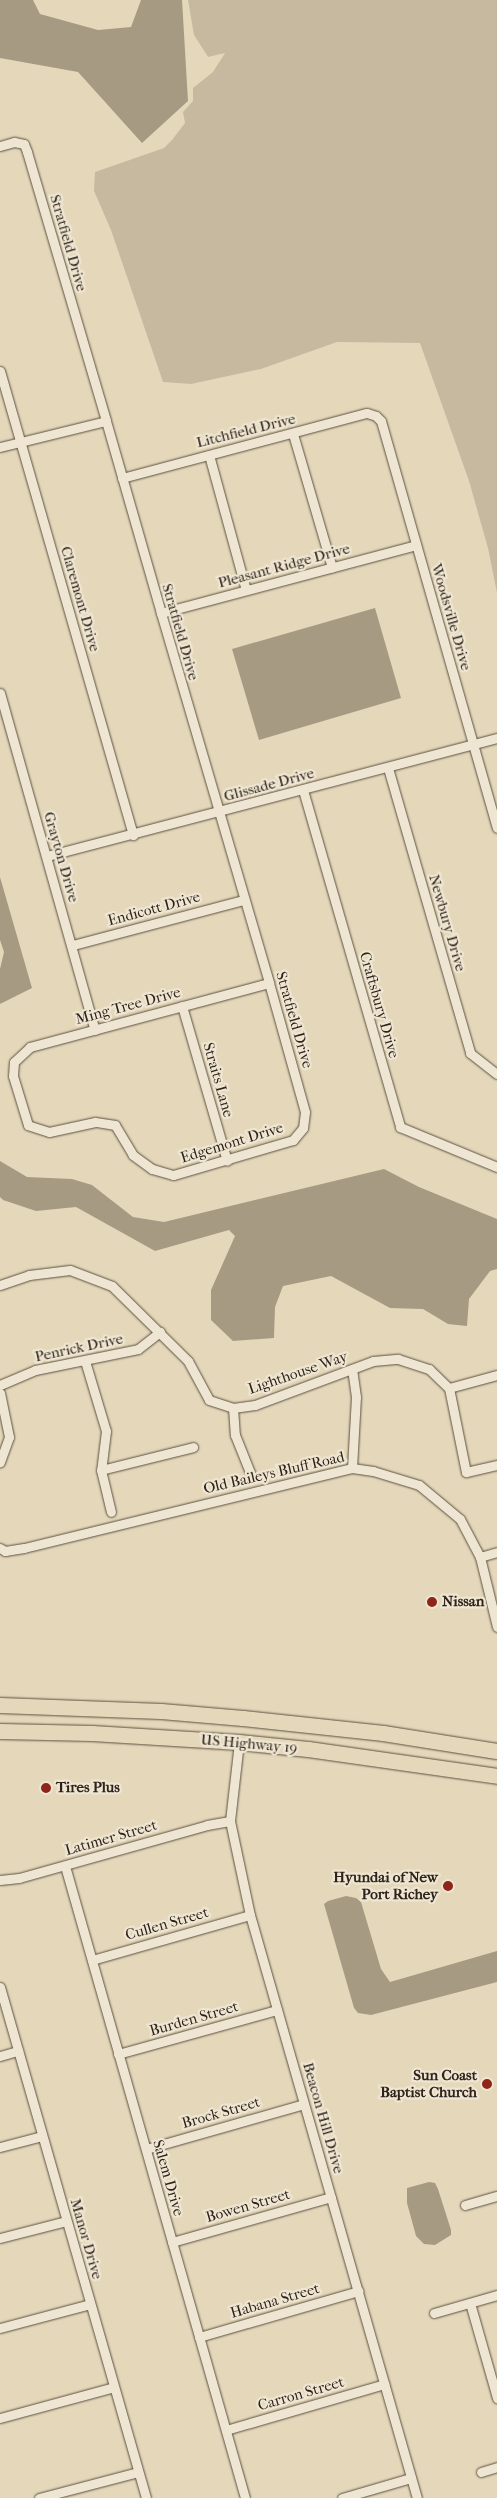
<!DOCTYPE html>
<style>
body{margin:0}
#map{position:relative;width:497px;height:2498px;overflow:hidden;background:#e5d8ba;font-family:"IM FELL French Canon",serif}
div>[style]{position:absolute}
.green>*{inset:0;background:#c6b99f}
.water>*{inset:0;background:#a79a83}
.roads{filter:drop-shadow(0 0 1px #5c5041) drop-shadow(0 0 1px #5c5041)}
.minor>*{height:9px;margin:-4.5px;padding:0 4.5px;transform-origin:4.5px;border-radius:4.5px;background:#eee6d2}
.trunk>*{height:15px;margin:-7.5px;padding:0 7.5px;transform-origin:7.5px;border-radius:7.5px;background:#e5d8ba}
.dots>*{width:14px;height:14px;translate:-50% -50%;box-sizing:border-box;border:2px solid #eee6d2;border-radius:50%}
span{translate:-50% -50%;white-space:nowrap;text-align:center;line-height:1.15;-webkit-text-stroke:4.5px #eee6d2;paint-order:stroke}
.street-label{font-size:15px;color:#2e2219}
.poi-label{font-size:15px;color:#2e2219;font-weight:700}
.left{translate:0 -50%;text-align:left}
.right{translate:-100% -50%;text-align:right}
</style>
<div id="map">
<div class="green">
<div style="clip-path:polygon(188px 0,497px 0,497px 593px,488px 548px,469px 481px,420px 343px,337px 342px,261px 369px,191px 384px,163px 382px,111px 230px,94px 191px,95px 172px,164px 148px,172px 140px,185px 123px,183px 112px,193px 101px,193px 88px,213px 72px,225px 53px,208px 57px,194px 35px)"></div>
</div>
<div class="water">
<div style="clip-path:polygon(0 0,33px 0,40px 14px,98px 30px,131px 27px,141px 0,182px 0,188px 101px,142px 143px,78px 72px,0 58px)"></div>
<div style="clip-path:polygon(375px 608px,401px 698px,259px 740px,232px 649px)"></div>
<div style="clip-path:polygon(0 877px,32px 988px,0 1004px,0 969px,4px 952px,0 940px)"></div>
<div style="clip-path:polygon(0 1161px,27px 1177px,72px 1179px,92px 1185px,133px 1217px,164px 1222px,384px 1169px,419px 1187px,497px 1219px,497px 1269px,490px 1271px,469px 1299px,467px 1326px,448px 1324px,423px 1309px,390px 1308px,331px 1276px,283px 1286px,275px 1307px,274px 1338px,233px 1341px,211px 1320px,211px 1290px,235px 1236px,229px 1230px,155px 1251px,76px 1207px,36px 1211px,3px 1200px,0 1197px)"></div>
<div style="clip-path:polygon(346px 1896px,356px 1898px,361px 1902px,381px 1969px,390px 1982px,497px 1951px,497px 1982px,371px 2015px,358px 2013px,354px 2008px,324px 1904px,328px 1901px)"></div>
<div style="clip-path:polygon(429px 2182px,435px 2183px,438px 2189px,451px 2230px,451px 2235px,435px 2245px,424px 2244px,416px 2236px,407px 2203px,407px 2188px)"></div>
</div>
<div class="roads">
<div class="minor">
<div style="left:0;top:146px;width:15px;rotate:-16deg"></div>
<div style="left:14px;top:142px;width:10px;rotate:11deg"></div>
<div style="left:24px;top:144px;width:9px;rotate:69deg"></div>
<div style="left:27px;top:152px;width:280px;rotate:73.6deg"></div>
<div style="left:106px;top:421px;width:200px;rotate:74deg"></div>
<div style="left:161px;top:613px;width:385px;rotate:73.7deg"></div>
<div style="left:269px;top:983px;width:134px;rotate:74.4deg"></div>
<div style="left:305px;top:1112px;width:16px;rotate:97deg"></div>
<div style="left:303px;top:1128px;width:16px;rotate:130deg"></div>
<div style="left:293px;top:1140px;width:125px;rotate:163.7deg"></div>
<div style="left:173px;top:1175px;width:22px;rotate:-164deg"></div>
<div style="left:152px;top:1169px;width:24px;rotate:-144deg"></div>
<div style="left:133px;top:1155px;width:35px;rotate:-121deg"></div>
<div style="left:115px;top:1125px;width:20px;rotate:-171deg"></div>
<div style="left:95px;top:1122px;width:47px;rotate:167.7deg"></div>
<div style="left:49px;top:1132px;width:22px;rotate:-162deg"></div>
<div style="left:28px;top:1125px;width:51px;rotate:-107deg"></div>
<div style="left:13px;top:1076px;width:14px;rotate:-86deg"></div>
<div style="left:14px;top:1062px;width:22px;rotate:-43deg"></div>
<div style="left:30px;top:1047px;width:247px;rotate:-15deg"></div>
<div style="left:0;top:371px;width:483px;rotate:74deg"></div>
<div style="left:293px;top:434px;width:139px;rotate:73.7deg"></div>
<div style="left:0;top:447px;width:109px;rotate:-13.8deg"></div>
<div style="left:209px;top:455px;width:140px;rotate:74.7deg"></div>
<div style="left:122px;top:478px;width:253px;rotate:-14.9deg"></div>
<div style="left:367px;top:413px;width:9px;rotate:18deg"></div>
<div style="left:376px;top:416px;width:7px;rotate:45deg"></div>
<div style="left:381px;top:421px;width:423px;rotate:74.1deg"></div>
<div style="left:161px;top:613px;width:264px;rotate:-14.9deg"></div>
<div style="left:0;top:693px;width:350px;rotate:74.3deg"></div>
<div style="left:388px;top:768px;width:297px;rotate:73.9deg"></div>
<div style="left:470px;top:1053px;width:34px;rotate:38deg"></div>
<div style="left:303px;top:790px;width:351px;rotate:73.9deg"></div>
<div style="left:400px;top:1127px;width:105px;rotate:22.4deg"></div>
<div style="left:47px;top:856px;width:465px;rotate:-14.7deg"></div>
<div style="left:73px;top:945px;width:176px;rotate:-14.8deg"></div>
<div style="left:182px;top:1006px;width:161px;rotate:73.8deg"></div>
<div style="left:0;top:1285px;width:31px;rotate:-19deg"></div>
<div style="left:29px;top:1275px;width:41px;rotate:-7deg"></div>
<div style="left:70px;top:1270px;width:45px;rotate:20.9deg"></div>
<div style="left:112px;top:1286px;width:107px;rotate:44.6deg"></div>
<div style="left:188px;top:1361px;width:44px;rotate:61.7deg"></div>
<div style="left:209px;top:1400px;width:25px;rotate:18deg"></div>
<div style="left:233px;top:1408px;width:22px;rotate:-8deg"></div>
<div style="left:255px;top:1405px;width:126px;rotate:-20.4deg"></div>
<div style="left:373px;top:1361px;width:25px;rotate:-5deg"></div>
<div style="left:398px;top:1359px;width:33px;rotate:18deg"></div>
<div style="left:429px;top:1369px;width:28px;rotate:44deg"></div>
<div style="left:449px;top:1388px;width:86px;rotate:78.6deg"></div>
<div style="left:466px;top:1472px;width:32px;rotate:-13deg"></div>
<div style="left:85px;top:1361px;width:73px;rotate:73.3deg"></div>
<div style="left:106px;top:1431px;width:39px;rotate:97deg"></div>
<div style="left:101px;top:1470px;width:43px;rotate:76.6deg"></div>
<div style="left:0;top:1385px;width:38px;rotate:-23deg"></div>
<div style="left:35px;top:1370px;width:105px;rotate:-11.5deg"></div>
<div style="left:138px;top:1349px;width:28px;rotate:-38deg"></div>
<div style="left:449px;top:1388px;width:50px;rotate:-15.2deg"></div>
<div style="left:0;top:1393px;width:45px;rotate:78.4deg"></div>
<div style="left:9px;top:1437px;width:27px;rotate:110deg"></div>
<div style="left:233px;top:1408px;width:27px;rotate:86deg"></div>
<div style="left:235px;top:1435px;width:43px;rotate:68.2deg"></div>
<div style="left:352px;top:1468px;width:71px;rotate:-86.8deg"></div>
<div style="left:356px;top:1397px;width:28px;rotate:-98deg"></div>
<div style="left:101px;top:1470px;width:95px;rotate:-14deg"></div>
<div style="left:0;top:1548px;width:6px;rotate:31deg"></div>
<div style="left:5px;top:1551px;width:19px;rotate:-9deg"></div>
<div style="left:24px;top:1548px;width:338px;rotate:-13.7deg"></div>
<div style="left:352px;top:1468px;width:21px;rotate:8deg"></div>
<div style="left:373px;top:1471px;width:48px;rotate:16.9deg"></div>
<div style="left:419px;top:1485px;width:53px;rotate:39.7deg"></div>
<div style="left:460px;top:1519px;width:43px;rotate:62.2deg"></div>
<div style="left:480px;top:1557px;width:72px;rotate:76.3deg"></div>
<div style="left:480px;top:1557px;width:18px;rotate:-16deg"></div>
<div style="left:239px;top:1742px;width:80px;rotate:96.5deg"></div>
<div style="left:230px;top:1821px;width:96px;rotate:78deg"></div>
<div style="left:250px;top:1915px;width:606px;rotate:74.02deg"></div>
<div style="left:65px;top:1866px;width:657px;rotate:74.1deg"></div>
<div style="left:0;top:1880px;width:19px;rotate:-6deg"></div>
<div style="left:19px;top:1878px;width:195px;rotate:-15.7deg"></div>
<div style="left:207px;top:1825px;width:23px;rotate:-10deg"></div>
<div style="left:92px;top:1960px;width:164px;rotate:-15.9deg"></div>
<div style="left:0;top:1987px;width:531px;rotate:74.05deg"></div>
<div style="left:118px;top:2054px;width:165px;rotate:-15.5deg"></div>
<div style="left:0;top:2056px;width:19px;rotate:-16deg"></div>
<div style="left:0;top:2147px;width:43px;rotate:-14.7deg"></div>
<div style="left:146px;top:2149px;width:164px;rotate:-15.9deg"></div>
<div style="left:465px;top:2205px;width:33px;rotate:-16deg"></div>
<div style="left:0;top:2238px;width:68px;rotate:-14.4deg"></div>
<div style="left:172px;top:2242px;width:165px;rotate:-15.8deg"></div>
<div style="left:470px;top:2303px;width:99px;rotate:74.1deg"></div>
<div style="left:434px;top:2313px;width:66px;rotate:-15.9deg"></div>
<div style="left:0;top:2328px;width:93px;rotate:-14.9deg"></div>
<div style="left:199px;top:2337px;width:166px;rotate:-16.1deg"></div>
<div style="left:0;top:2418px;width:118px;rotate:-15.2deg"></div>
<div style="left:226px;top:2430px;width:165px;rotate:-16.2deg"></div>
<div style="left:481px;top:2472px;width:17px;rotate:-17deg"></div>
<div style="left:39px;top:2498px;width:102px;rotate:-14.7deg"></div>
<div style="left:342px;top:2498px;width:72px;rotate:-16.2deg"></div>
</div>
<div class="trunk">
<div style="left:0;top:1705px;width:161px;rotate:2.1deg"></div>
<div style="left:161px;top:1711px;width:82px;rotate:4.9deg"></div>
<div style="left:243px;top:1718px;width:141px;rotate:6.1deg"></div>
<div style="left:383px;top:1733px;width:115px;rotate:9deg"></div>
<div style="left:0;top:1731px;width:92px;rotate:1.2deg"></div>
<div style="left:92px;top:1733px;width:147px;rotate:3.5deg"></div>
<div style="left:239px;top:1742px;width:69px;rotate:5.8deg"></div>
<div style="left:308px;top:1749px;width:191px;rotate:8.1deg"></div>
</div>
</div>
<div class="dots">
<div style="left:432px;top:1602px;background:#8f2418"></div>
<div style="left:46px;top:1788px;background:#8f2418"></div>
<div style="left:448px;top:1886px;background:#8f2418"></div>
<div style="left:487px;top:2084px;background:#8f2418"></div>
</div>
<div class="street-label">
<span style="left:68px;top:243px;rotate:74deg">Stratfield Drive</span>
<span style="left:246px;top:431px;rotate:-14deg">Litchfield Drive</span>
<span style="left:284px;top:566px;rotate:-15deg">Pleasant Ridge Drive</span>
<span style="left:80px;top:599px;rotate:74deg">Claremont Drive</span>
<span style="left:451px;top:617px;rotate:74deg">Woodsville Drive</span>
<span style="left:180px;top:632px;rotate:74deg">Stratfield Drive</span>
<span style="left:269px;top:785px;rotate:-15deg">Glissade Drive</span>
<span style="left:61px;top:857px;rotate:74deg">Grayton Drive</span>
<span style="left:154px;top:909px;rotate:-15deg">Endicott Drive</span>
<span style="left:447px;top:923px;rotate:74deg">Newbury Drive</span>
<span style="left:379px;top:1005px;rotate:74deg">Craftsbury Drive</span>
<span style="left:128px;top:1006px;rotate:-15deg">Ming Tree Drive</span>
<span style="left:294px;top:1020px;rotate:74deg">Stratfield Drive</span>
<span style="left:218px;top:1080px;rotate:74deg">Straits Lane</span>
<span style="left:232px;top:1143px;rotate:-17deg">Edgemont Drive</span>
<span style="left:79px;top:1348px;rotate:-12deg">Penrick Drive</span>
<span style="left:298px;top:1373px;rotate:-19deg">Lighthouse Way</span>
<span style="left:274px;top:1473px;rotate:-13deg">Old Baileys Bluff Road</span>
<span style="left:249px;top:1744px;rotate:5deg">US Highway 19</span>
<span style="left:111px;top:1838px;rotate:-16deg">Latimer Street</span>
<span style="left:167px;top:1924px;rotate:-16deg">Cullen Street</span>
<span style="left:194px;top:2019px;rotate:-16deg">Burden Street</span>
<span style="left:221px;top:2113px;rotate:-16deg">Brock Street</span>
<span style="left:323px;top:2118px;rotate:74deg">Beacon Hill Drive</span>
<span style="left:168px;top:2178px;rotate:74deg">Salem Drive</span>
<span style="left:248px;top:2206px;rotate:-16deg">Bowen Street</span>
<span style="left:86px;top:2239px;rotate:74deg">Manor Drive</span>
<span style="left:275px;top:2301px;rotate:-16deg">Habana Street</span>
<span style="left:301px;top:2394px;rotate:-16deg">Carron Street</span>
</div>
<div class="poi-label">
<span class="left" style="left:442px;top:1602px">Nissan</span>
<span class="left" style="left:56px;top:1788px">Tires Plus</span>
<span class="right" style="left:438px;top:1886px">Hyundai of New<br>Port Richey</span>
<span class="right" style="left:477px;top:2084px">Sun Coast<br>Baptist Church</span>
</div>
</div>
